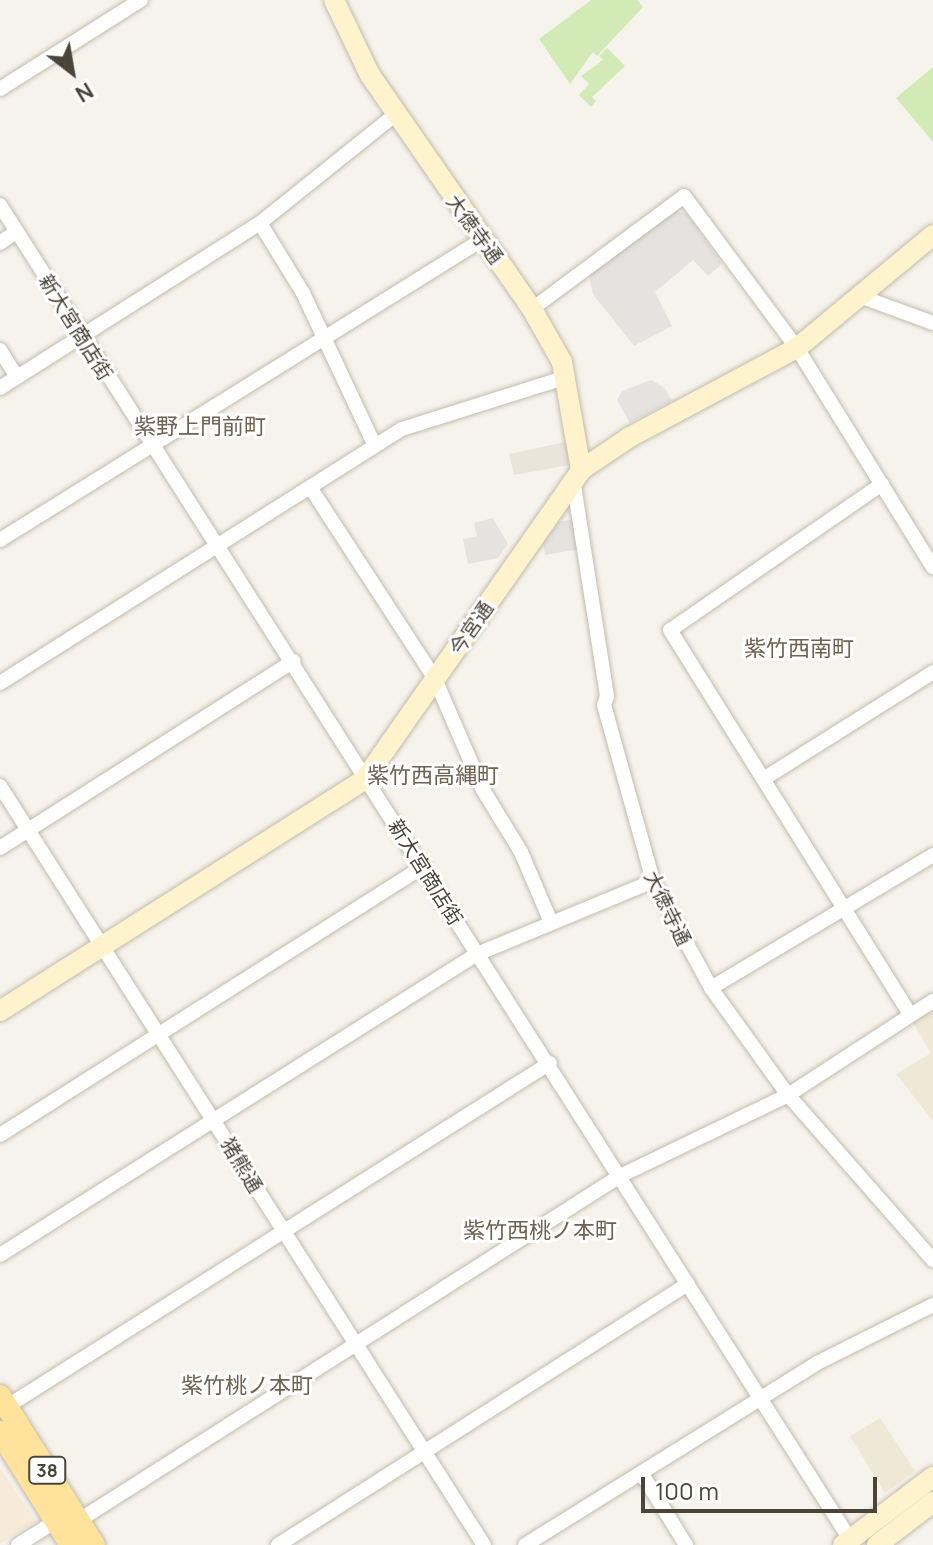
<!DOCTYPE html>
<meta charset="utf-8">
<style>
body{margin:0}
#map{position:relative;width:933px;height:1545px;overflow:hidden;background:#f6f3ec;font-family:Manrope,"Noto Sans JP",sans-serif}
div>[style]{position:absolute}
.residential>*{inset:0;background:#eae5da}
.commercial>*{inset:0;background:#f7ead8}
.education>*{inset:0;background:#efe8d6}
.green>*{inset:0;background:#d2eab5}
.parking>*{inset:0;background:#e5e3e0}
.roads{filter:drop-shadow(0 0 2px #c2bbae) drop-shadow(0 0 2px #c2bbae)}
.street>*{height:14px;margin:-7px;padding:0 7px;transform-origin:7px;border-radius:7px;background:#fff}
.secondary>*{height:20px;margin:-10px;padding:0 10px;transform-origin:10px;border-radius:10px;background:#fff3cd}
.primary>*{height:22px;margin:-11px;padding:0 11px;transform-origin:11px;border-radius:11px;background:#ffe39c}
span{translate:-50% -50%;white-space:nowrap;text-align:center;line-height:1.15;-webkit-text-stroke:6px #fff;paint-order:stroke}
.shield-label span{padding:2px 6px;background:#fff;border:2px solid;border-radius:6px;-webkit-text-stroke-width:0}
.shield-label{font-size:18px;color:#4b4439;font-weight:700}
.street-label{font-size:20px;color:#4b4439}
.neighbourhood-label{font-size:22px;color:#6e6250}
.north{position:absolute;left:32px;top:32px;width:80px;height:80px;-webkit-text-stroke:6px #fff;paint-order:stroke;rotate:149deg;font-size:22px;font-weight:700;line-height:32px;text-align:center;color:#4b4439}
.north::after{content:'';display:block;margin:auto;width:28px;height:36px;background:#4b4439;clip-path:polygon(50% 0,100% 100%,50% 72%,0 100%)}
.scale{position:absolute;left:641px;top:1477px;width:236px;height:36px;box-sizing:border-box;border:4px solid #4b4439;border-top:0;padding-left:10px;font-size:24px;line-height:28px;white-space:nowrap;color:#4b4439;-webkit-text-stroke:6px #fff;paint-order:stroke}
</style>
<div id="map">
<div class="residential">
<div style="clip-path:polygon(565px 442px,570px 465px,514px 475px,509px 454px)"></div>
</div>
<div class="commercial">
<div style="clip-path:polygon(0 1468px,36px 1521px,0 1544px)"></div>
</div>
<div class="education">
<div style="clip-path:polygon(933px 1011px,933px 1121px,896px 1074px,931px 1053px,913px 1023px)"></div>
<div style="clip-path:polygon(880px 1418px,915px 1471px,885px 1493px,850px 1436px)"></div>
</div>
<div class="green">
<div style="clip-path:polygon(591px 0,637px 0,643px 7px,597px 56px,593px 52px,570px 84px,539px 39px)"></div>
<div style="clip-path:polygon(607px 48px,625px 66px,592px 97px,596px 101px,591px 107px,579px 95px,589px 84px,581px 76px,603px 60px,599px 56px)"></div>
<div style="clip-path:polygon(933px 67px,933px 142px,896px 98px)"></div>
</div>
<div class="parking">
<div style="clip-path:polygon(672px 209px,687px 214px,722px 264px,708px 276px,693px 260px,655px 292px,672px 326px,634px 346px,593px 294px,589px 275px)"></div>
<div style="clip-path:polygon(651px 380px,665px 388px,672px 401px,630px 423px,617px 400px,622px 391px)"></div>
<div style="clip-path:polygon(493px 518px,508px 544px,498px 558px,468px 564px,463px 539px,477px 536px,474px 523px)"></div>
<div style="clip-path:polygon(575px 519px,580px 549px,545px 555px,543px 542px,558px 522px)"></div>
</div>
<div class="roads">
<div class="street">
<div style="left:0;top:89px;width:167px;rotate:-32.3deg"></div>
<div style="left:0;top:205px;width:1584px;rotate:57.5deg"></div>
<div style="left:260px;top:223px;width:82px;rotate:58.4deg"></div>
<div style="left:303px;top:293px;width:167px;rotate:64.8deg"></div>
<div style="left:0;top:243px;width:19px;rotate:-35deg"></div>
<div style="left:862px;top:297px;width:76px;rotate:20.1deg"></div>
<div style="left:532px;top:309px;width:189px;rotate:-36.6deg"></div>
<div style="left:684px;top:196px;width:189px;rotate:53.4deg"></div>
<div style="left:797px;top:348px;width:258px;rotate:58.2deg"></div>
<div style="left:0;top:350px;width:32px;rotate:58deg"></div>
<div style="left:0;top:388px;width:308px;rotate:-32.4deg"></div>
<div style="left:260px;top:223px;width:174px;rotate:-38.7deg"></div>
<div style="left:573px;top:479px;width:220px;rotate:81.1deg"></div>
<div style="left:607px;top:696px;width:9px;rotate:108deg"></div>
<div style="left:604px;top:705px;width:183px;rotate:74.4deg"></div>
<div style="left:653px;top:881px;width:122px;rotate:61.5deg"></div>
<div style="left:711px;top:988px;width:132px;rotate:54.3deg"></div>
<div style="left:788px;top:1095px;width:220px;rotate:48.7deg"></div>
<div style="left:882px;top:484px;width:257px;rotate:145.4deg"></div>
<div style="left:670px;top:630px;width:453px;rotate:58deg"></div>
<div style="left:310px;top:487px;width:229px;rotate:56.9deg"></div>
<div style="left:435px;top:679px;width:121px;rotate:66.6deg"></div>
<div style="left:483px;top:790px;width:73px;rotate:58.5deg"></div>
<div style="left:521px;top:852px;width:74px;rotate:66.9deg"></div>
<div style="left:0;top:540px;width:566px;rotate:-31.92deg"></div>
<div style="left:0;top:683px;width:476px;rotate:-32.3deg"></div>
<div style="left:402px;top:429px;width:170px;rotate:-17.5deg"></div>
<div style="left:765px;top:778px;width:199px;rotate:-32.2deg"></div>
<div style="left:0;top:786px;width:900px;rotate:57.48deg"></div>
<div style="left:0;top:848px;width:348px;rotate:-32.5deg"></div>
<div style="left:711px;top:988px;width:259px;rotate:-30.9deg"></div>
<div style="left:0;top:1135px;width:502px;rotate:-32.39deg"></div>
<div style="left:0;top:1255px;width:564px;rotate:-32.25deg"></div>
<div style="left:477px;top:954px;width:191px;rotate:-22.5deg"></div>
<div style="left:3px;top:1409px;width:647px;rotate:-32.32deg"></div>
<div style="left:642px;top:1474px;width:84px;rotate:58.2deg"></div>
<div style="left:18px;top:1545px;width:45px;rotate:-32.3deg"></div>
<div style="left:56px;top:1521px;width:22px"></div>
<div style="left:78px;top:1521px;width:642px;rotate:-32.48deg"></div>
<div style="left:620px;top:1176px;width:187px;rotate:-25.7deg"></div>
<div style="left:788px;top:1095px;width:173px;rotate:-33deg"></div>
<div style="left:278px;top:1545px;width:486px;rotate:-32.5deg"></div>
<div style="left:525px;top:1545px;width:344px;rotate:-31.9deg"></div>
<div style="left:817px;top:1363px;width:130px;rotate:-26.6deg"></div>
</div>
<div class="secondary">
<div style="left:334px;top:0;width:83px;rotate:64.4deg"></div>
<div style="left:370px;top:75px;width:285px;rotate:55.3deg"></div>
<div style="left:532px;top:309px;width:61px;rotate:60.5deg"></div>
<div style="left:562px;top:362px;width:110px;rotate:80deg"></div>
<div style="left:0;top:1011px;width:432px;rotate:-32.4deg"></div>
<div style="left:365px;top:779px;width:377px;rotate:-55deg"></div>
<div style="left:581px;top:470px;width:59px;rotate:-34deg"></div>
<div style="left:630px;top:437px;width:189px;rotate:-28.1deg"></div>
<div style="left:797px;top:348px;width:177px;rotate:-39.7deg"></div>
<div style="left:843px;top:1545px;width:113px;rotate:-37.1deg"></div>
<div style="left:877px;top:1545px;width:71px;rotate:-37.5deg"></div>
</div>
<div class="primary">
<div style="left:0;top:1396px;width:176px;rotate:57.8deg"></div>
<div style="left:0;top:1432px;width:133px;rotate:57.9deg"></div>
</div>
</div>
<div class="shield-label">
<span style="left:47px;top:1470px">38</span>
</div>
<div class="street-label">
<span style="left:475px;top:229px;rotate:54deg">大徳寺通</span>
<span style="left:76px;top:327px;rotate:58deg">新大宮商店街</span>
<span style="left:471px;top:628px;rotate:-55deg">今宮通</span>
<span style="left:426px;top:872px;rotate:58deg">新大宮商店街</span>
<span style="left:668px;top:908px;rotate:64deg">大徳寺通</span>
<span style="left:242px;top:1165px;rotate:59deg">猪熊通</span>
</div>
<div class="neighbourhood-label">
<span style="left:200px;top:427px">紫野上門前町</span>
<span style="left:799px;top:649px">紫竹西南町</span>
<span style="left:433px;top:776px">紫竹西高縄町</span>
<span style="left:540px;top:1231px">紫竹西桃ノ本町</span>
<span style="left:247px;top:1386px">紫竹桃ノ本町</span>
</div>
<div class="north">N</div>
<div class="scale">100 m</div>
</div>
